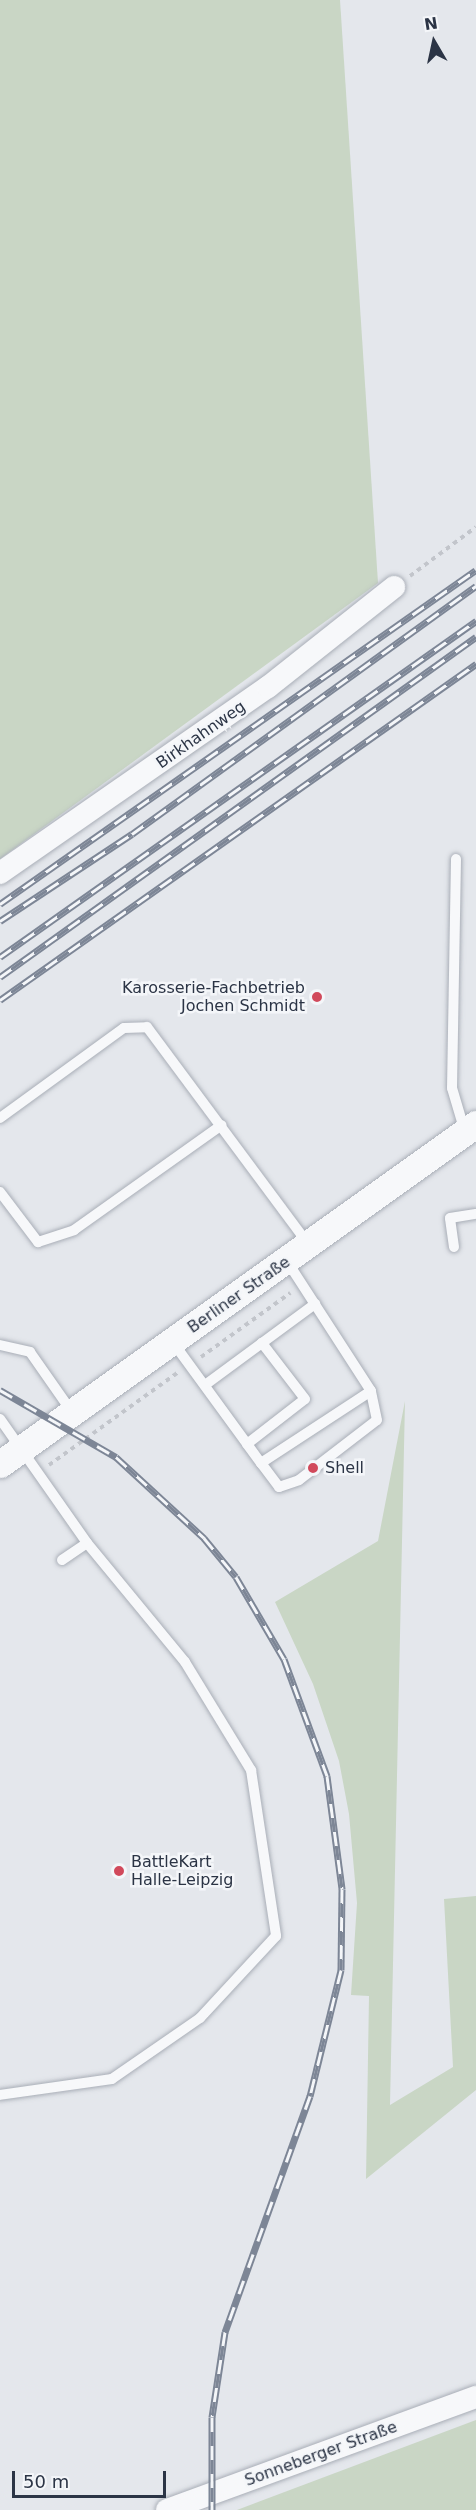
<!DOCTYPE html>
<meta charset="utf-8">
<style>
body{margin:0}
#map{position:relative;width:476px;height:2510px;overflow:hidden;background:#e4e7ec;font-family:"DejaVu Sans",sans-serif}
div>[style]{position:absolute}
.green>*{inset:0;background:#c9d6c5}
.path>*{height:4px;margin-top:-2px;transform-origin:0;background:repeating-linear-gradient(90deg,#c2c5cb 0 4.5px,transparent 0 9px)}
.roads{filter:drop-shadow(0 0 2px #a9aeb7) drop-shadow(0 0 2px #a9aeb7)}
.service>*{height:10px;margin:-5px;padding:0 5px;transform-origin:5px;border-radius:5px;background:#f7f8fa}
.minor>*{height:22px;margin:-11px;padding:0 11px;transform-origin:11px;border-radius:11px;background:#f7f8fa}
.tertiary>*{height:27px;margin:-13.5px;padding:0 13.5px;transform-origin:13.5px;border-radius:13.5px;background:#f7f8fa}
.rail>*{height:7px;margin-top:-3.5px;transform-origin:0;background:repeating-linear-gradient(90deg,#f4f6f9 0 14px,#7d8696 0 28px);box-sizing:border-box;border-block:2px solid #7d8696}
.dots>*{width:16px;height:16px;translate:-50% -50%;box-sizing:border-box;border:3px solid #f4f6f9;border-radius:50%}
span{translate:-50% -50%;white-space:nowrap;text-align:center;line-height:1.15;-webkit-text-stroke:5px #f4f6f9;paint-order:stroke}
.street-label{font-size:16px;color:#2b3445}
.poi-label{font-size:16px;color:#2b3445}
.right{translate:-100% -50%;text-align:right}
.left{translate:0 -50%;text-align:left}
.north{position:absolute;left:404px;top:12px;width:60px;height:60px;-webkit-text-stroke:4px #f4f6f9;paint-order:stroke;rotate:351deg;font-size:16px;font-weight:700;line-height:24px;text-align:center;color:#2b3445}
.north::after{content:'';display:block;margin:auto;width:21px;height:27px;background:#2b3445;clip-path:polygon(50% 0,100% 100%,50% 72%,0 100%)}
.scale{position:absolute;left:12px;top:2471px;width:154px;height:27px;box-sizing:border-box;border:3px solid #2b3445;border-top:0;padding-left:8px;font-size:18px;line-height:21px;white-space:nowrap;color:#2b3445;-webkit-text-stroke:4px #f4f6f9;paint-order:stroke}
</style>
<div id="map">
<div class="green">
<div style="clip-path:polygon(0 0,340px 0,378px 583px,0 859px)"></div>
<div style="clip-path:polygon(405px 1401px,390px 2105px,453px 2067px,444px 1899px,476px 1896px,476px 2090px,366px 2179px,369px 1996px,351px 1995px,357px 1903px,349px 1814px,339px 1761px,313px 1684px,275px 1602px,378px 1541px)"></div>
<div style="clip-path:polygon(476px 2420px,476px 2510px,237px 2510px)"></div>
</div>
<div class="path">
<div style="left:410px;top:576px;width:82px;rotate:-36.6deg"></div>
<div style="left:201px;top:1357px;width:110px;rotate:-35.7deg"></div>
<div style="left:49px;top:1465px;width:158px;rotate:-35.7deg"></div>
</div>
<div class="roads">
<div class="service">
<div style="left:456px;top:859px;width:229px;rotate:91deg"></div>
<div style="left:452px;top:1088px;width:46px;rotate:73.5deg"></div>
<div style="left:0;top:1118px;width:153px;rotate:-36deg"></div>
<div style="left:124px;top:1028px;width:23px;rotate:-2deg"></div>
<div style="left:147px;top:1027px;width:272px;rotate:53.4deg"></div>
<div style="left:0;top:1192px;width:63px;rotate:52.8deg"></div>
<div style="left:38px;top:1242px;width:38px;rotate:-18deg"></div>
<div style="left:74px;top:1230px;width:181px;rotate:-35.4deg"></div>
<div style="left:454px;top:1247px;width:29px;rotate:-98deg"></div>
<div style="left:450px;top:1218px;width:26px;rotate:-9deg"></div>
<div style="left:172px;top:1341px;width:127px;rotate:53.9deg"></div>
<div style="left:247px;top:1444px;width:73px;rotate:-37.8deg"></div>
<div style="left:305px;top:1399px;width:71px;rotate:-127.5deg"></div>
<div style="left:0;top:1345px;width:31px;rotate:13deg"></div>
<div style="left:30px;top:1352px;width:73px;rotate:55deg"></div>
<div style="left:205px;top:1385px;width:137px;rotate:-36.4deg"></div>
<div style="left:0;top:1419px;width:151px;rotate:54.9deg"></div>
<div style="left:87px;top:1543px;width:154px;rotate:50.5deg"></div>
<div style="left:185px;top:1662px;width:127px;rotate:58.6deg"></div>
<div style="left:251px;top:1770px;width:168px;rotate:81.4deg"></div>
<div style="left:276px;top:1936px;width:112px;rotate:132.8deg"></div>
<div style="left:200px;top:2018px;width:107px;rotate:145.3deg"></div>
<div style="left:112px;top:2079px;width:113px;rotate:171.9deg"></div>
<div style="left:247px;top:1444px;width:24px;rotate:54deg"></div>
<div style="left:261px;top:1463px;width:131px;rotate:-33.2deg"></div>
<div style="left:371px;top:1391px;width:155px;rotate:-122.9deg"></div>
<div style="left:261px;top:1463px;width:30px;rotate:53deg"></div>
<div style="left:279px;top:1487px;width:21px;rotate:-19deg"></div>
<div style="left:299px;top:1480px;width:98px;rotate:-37.6deg"></div>
<div style="left:377px;top:1420px;width:30px;rotate:-102deg"></div>
<div style="left:62px;top:1560px;width:30px;rotate:-34deg"></div>
</div>
<div class="minor">
<div style="left:0;top:873px;width:326px;rotate:-34.8deg"></div>
<div style="left:268px;top:687px;width:161px;rotate:-38.4deg"></div>
<div style="left:167px;top:2510px;width:329px;rotate:-20.1deg"></div>
</div>
<div class="tertiary">
<div style="left:0;top:1464px;width:585px;rotate:-35.54deg"></div>
</div>
</div>
<div class="rail">
<div style="left:0;top:904px;width:581px;rotate:-35.06deg"></div>
<div style="left:0;top:921px;width:158px;rotate:-33.4deg"></div>
<div style="left:132px;top:834px;width:424px;rotate:-35.8deg"></div>
<div style="left:0;top:957px;width:583px;rotate:-35.22deg"></div>
<div style="left:0;top:977px;width:585px;rotate:-35.54deg"></div>
<div style="left:0;top:1000px;width:583px;rotate:-35.22deg"></div>
<div style="left:0;top:1390px;width:134px;rotate:30deg"></div>
<div style="left:116px;top:1457px;width:120px;rotate:42.6deg"></div>
<div style="left:204px;top:1538px;width:50px;rotate:50.6deg"></div>
<div style="left:236px;top:1577px;width:95px;rotate:59.7deg"></div>
<div style="left:284px;top:1659px;width:125px;rotate:69.8deg"></div>
<div style="left:327px;top:1776px;width:114px;rotate:82.4deg"></div>
<div style="left:342px;top:1889px;width:81px;rotate:90.7deg"></div>
<div style="left:341px;top:1970px;width:130px;rotate:103.8deg"></div>
<div style="left:310px;top:2096px;width:251px;rotate:109.8deg"></div>
<div style="left:225px;top:2332px;width:86px;rotate:98.7deg"></div>
<div style="left:212px;top:2417px;width:93px;rotate:90deg"></div>
</div>
<div class="dots">
<div style="left:317px;top:997px;background:#d1495b"></div>
<div style="left:313px;top:1468px;background:#d1495b"></div>
<div style="left:119px;top:1871px;background:#d1495b"></div>
</div>
<div class="street-label">
<span style="left:201px;top:735px;rotate:-35deg">Birkhahnweg</span>
<span style="left:239px;top:1295px;rotate:-35deg">Berliner Straße</span>
<span style="left:321px;top:2454px;rotate:-20deg">Sonneberger Straße</span>
</div>
<div class="poi-label">
<span class="right" style="left:305px;top:997px">Karosserie-Fachbetrieb<br>Jochen Schmidt</span>
<span class="left" style="left:325px;top:1468px">Shell</span>
<span class="left" style="left:131px;top:1871px">BattleKart<br>Halle-Leipzig</span>
</div>
<div class="north">N</div>
<div class="scale">50 m</div>
</div>
